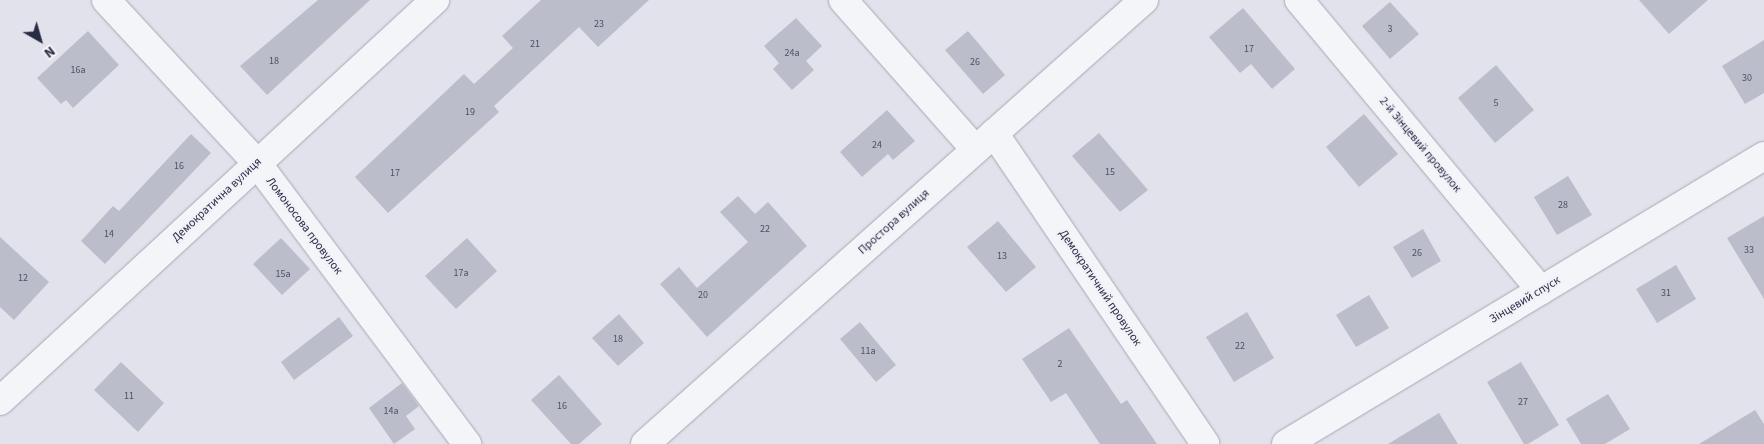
<!DOCTYPE html>
<meta charset="utf-8">
<style>
body{margin:0}
#map{position:relative;width:1764px;height:444px;overflow:hidden;background:#e1e2eb;font-family:"Source Sans 3",sans-serif}
div>[style]{position:absolute}
.building>*{inset:0;background:#bbbdcb}
.roads{filter:drop-shadow(0 0 1px #a6a8b6) drop-shadow(0 0 1px #a6a8b6)}
.street>*{height:28px;margin:-14px;padding:0 14px;transform-origin:14px;border-radius:14px;background:#f4f5f8}
span{translate:-50% -50%;white-space:nowrap;text-align:center;line-height:1.15;-webkit-text-stroke:4px #f1f2f8;paint-order:stroke}
.number-label{font-size:10px;color:#4d5066}
.number-label span{-webkit-text-stroke-width:0}
.street-label{font-size:12px;color:#282c44}
.north{position:absolute;left:15px;top:15px;width:50px;height:50px;-webkit-text-stroke:4px #f1f2f8;paint-order:stroke;rotate:142deg;font-size:14px;font-weight:700;line-height:20px;text-align:center;color:#282c44}
.north::after{content:'';display:block;margin:auto;width:18px;height:22px;background:#282c44;clip-path:polygon(50% 0,100% 100%,50% 72%,0 100%)}
</style>
<div id="map">
<div class="building">
<div style="clip-path:polygon(318px 0,370px 0,267px 95px,240px 66px)"></div>
<div style="clip-path:polygon(541px 0,649px 0,598px 47px,579px 27px,494px 106px,499px 112px,388px 213px,355px 177px,464px 74px,474px 84px,513px 48px,502px 36px)"></div>
<div style="clip-path:polygon(1639px 0,1708px 0,1669px 34px)"></div>
<div style="clip-path:polygon(1390px 2px,1419px 34px,1390px 59px,1362px 26px)"></div>
<div style="clip-path:polygon(1243px 8px,1295px 69px,1272px 89px,1251px 64px,1240px 73px,1209px 37px)"></div>
<div style="clip-path:polygon(796px 18px,822px 46px,806px 61px,814px 70px,792px 90px,773px 69px,779px 63px,764px 46px)"></div>
<div style="clip-path:polygon(88px 31px,119px 65px,73px 108px,66px 100px,61px 104px,37px 78px)"></div>
<div style="clip-path:polygon(968px 31px,1005px 75px,983px 94px,945px 50px)"></div>
<div style="clip-path:polygon(1764px 40px,1764px 93px,1745px 104px,1722px 66px)"></div>
<div style="clip-path:polygon(1496px 65px,1534px 110px,1495px 143px,1458px 98px)"></div>
<div style="clip-path:polygon(887px 110px,915px 141px,893px 160px,888px 154px,862px 177px,840px 152px)"></div>
<div style="clip-path:polygon(1364px 114px,1398px 154px,1359px 187px,1326px 147px)"></div>
<div style="clip-path:polygon(1099px 133px,1148px 190px,1120px 212px,1072px 156px)"></div>
<div style="clip-path:polygon(191px 134px,211px 153px,105px 264px,81px 241px,113px 206px,119px 211px)"></div>
<div style="clip-path:polygon(1568px 176px,1592px 215px,1557px 235px,1534px 197px)"></div>
<div style="clip-path:polygon(738px 196px,755px 214px,768px 202px,807px 246px,707px 337px,660px 284px,679px 267px,697px 288px,748px 242px,720px 212px)"></div>
<div style="clip-path:polygon(1764px 216px,1764px 299px,1727px 238px)"></div>
<div style="clip-path:polygon(998px 221px,1036px 267px,1006px 292px,967px 247px)"></div>
<div style="clip-path:polygon(1423px 229px,1441px 261px,1412px 278px,1393px 247px)"></div>
<div style="clip-path:polygon(0 237px,49px 282px,14px 320px,0 307px)"></div>
<div style="clip-path:polygon(281px 238px,310px 269px,282px 295px,253px 264px)"></div>
<div style="clip-path:polygon(467px 238px,497px 271px,456px 309px,425px 276px)"></div>
<div style="clip-path:polygon(1676px 265px,1696px 299px,1657px 323px,1636px 289px)"></div>
<div style="clip-path:polygon(1369px 295px,1389px 328px,1356px 347px,1336px 315px)"></div>
<div style="clip-path:polygon(1247px 312px,1274px 358px,1234px 382px,1206px 337px)"></div>
<div style="clip-path:polygon(619px 314px,644px 343px,618px 366px,592px 338px)"></div>
<div style="clip-path:polygon(339px 317px,353px 336px,294px 380px,281px 362px)"></div>
<div style="clip-path:polygon(860px 322px,896px 365px,876px 382px,840px 339px)"></div>
<div style="clip-path:polygon(1069px 328px,1121px 404px,1127px 400px,1157px 444px,1100px 444px,1066px 393px,1051px 402px,1022px 359px)"></div>
<div style="clip-path:polygon(121px 362px,164px 403px,138px 432px,94px 390px)"></div>
<div style="clip-path:polygon(1521px 362px,1559px 425px,1528px 444px,1524px 444px,1487px 382px)"></div>
<div style="clip-path:polygon(559px 375px,602px 424px,579px 444px,571px 444px,531px 400px)"></div>
<div style="clip-path:polygon(402px 383px,419px 406px,406px 416px,415px 429px,394px 444px,369px 408px)"></div>
<div style="clip-path:polygon(1608px 394px,1630px 429px,1605px 444px,1581px 444px,1566px 419px)"></div>
<div style="clip-path:polygon(1755px 410px,1764px 424px,1764px 444px,1699px 444px)"></div>
<div style="clip-path:polygon(1439px 413px,1458px 444px,1388px 444px)"></div>
</div>
<div class="roads">
<div class="street">
<div style="left:106px;top:0;width:222px;rotate:47.2deg"></div>
<div style="left:257px;top:163px;width:351px;rotate:53.2deg"></div>
<div style="left:843px;top:0;width:199px;rotate:48.5deg"></div>
<div style="left:1299px;top:0;width:378px;rotate:50.2deg"></div>
<div style="left:994px;top:133px;width:376px;rotate:55.8deg"></div>
<div style="left:0;top:401px;width:592px;rotate:-42.67deg"></div>
<div style="left:645px;top:444px;width:668px;rotate:-41.66deg"></div>
<div style="left:1286px;top:444px;width:558px;rotate:-31.07deg"></div>
</div>
</div>
<div class="number-label">
<span style="left:599px;top:25px">23</span>
<span style="left:1390px;top:30px">3</span>
<span style="left:535px;top:45px">21</span>
<span style="left:1249px;top:50px">17</span>
<span style="left:792px;top:54px">24а</span>
<span style="left:274px;top:62px">18</span>
<span style="left:975px;top:63px">26</span>
<span style="left:78px;top:71px">16а</span>
<span style="left:1747px;top:79px">30</span>
<span style="left:1496px;top:104px">5</span>
<span style="left:470px;top:113px">19</span>
<span style="left:877px;top:146px">24</span>
<span style="left:179px;top:167px">16</span>
<span style="left:1110px;top:173px">15</span>
<span style="left:395px;top:174px">17</span>
<span style="left:1563px;top:206px">28</span>
<span style="left:765px;top:230px">22</span>
<span style="left:109px;top:235px">14</span>
<span style="left:1749px;top:251px">33</span>
<span style="left:1417px;top:254px">26</span>
<span style="left:1002px;top:257px">13</span>
<span style="left:461px;top:274px">17а</span>
<span style="left:283px;top:275px">15а</span>
<span style="left:23px;top:279px">12</span>
<span style="left:1666px;top:294px">31</span>
<span style="left:703px;top:296px">20</span>
<span style="left:618px;top:340px">18</span>
<span style="left:1240px;top:347px">22</span>
<span style="left:868px;top:352px">11а</span>
<span style="left:1060px;top:365px">2</span>
<span style="left:129px;top:397px">11</span>
<span style="left:1523px;top:403px">27</span>
<span style="left:562px;top:407px">16</span>
<span style="left:391px;top:412px">14а</span>
</div>
<div class="street-label">
<span style="left:1420px;top:145px;rotate:50deg">2-й Зінцевий провулок</span>
<span style="left:217px;top:200px;rotate:-43deg">Демократична вулиця</span>
<span style="left:894px;top:222px;rotate:-42deg">Простора вулиця</span>
<span style="left:304px;top:226px;rotate:53deg">Ломоносова провулок</span>
<span style="left:1100px;top:288px;rotate:56deg">Демократичний провулок</span>
<span style="left:1525px;top:300px;rotate:-31deg">Зінцевий спуск</span>
</div>
<div class="north">N</div>
</div>
